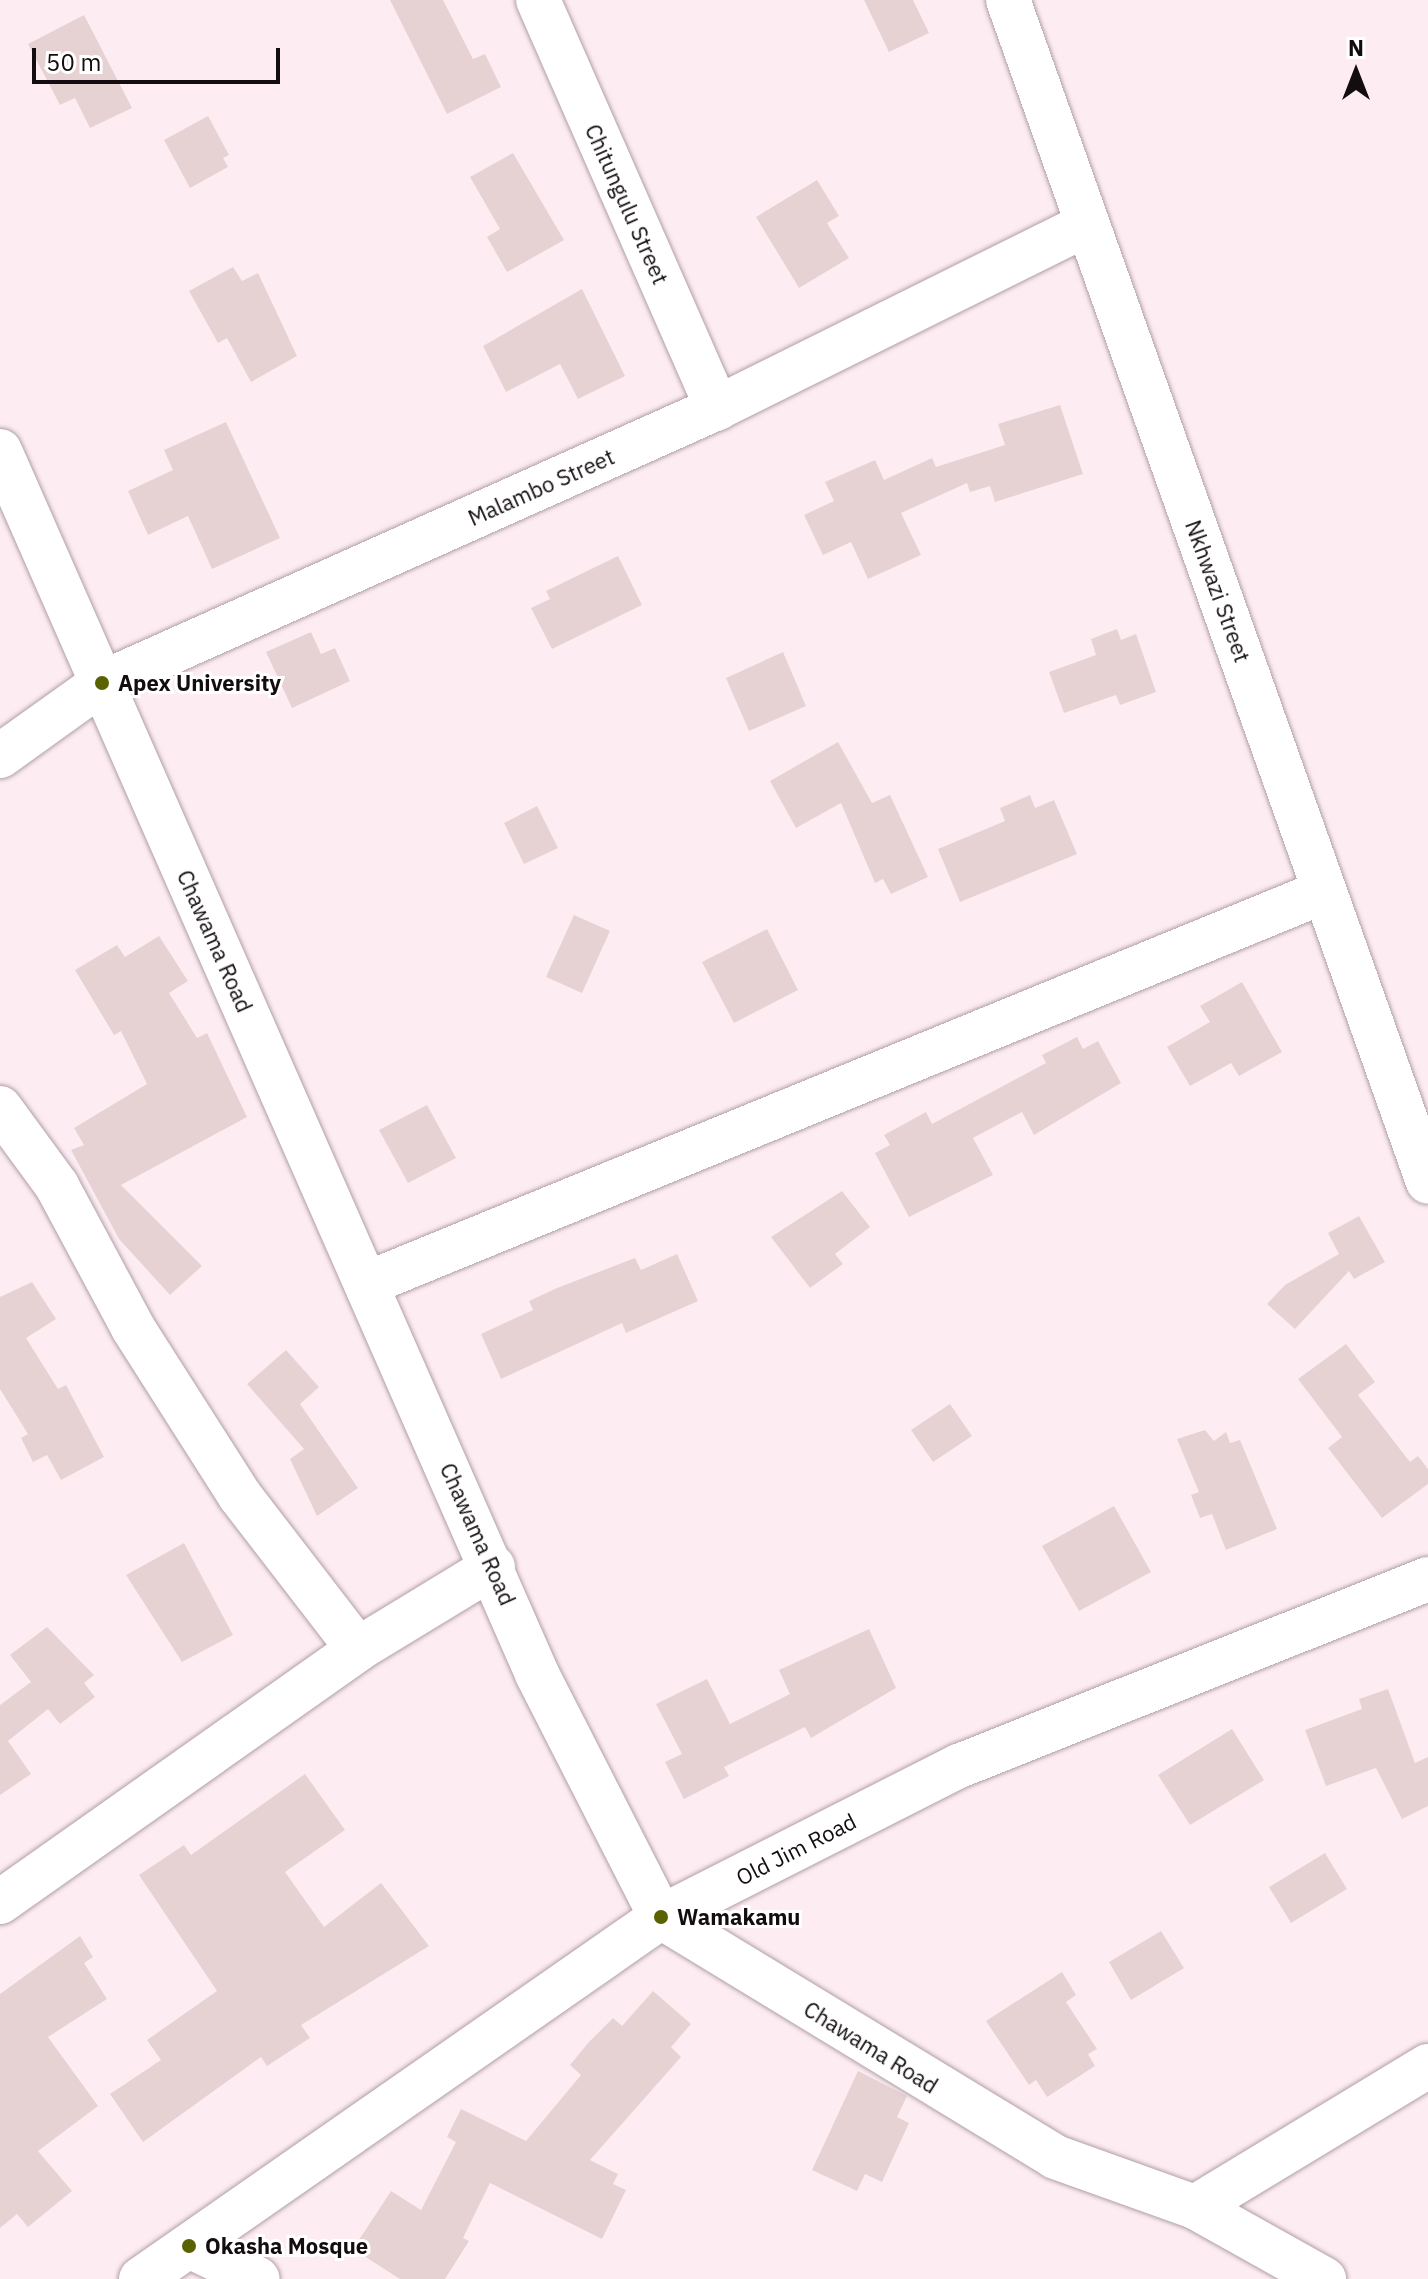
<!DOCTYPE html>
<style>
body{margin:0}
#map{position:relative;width:1428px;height:2279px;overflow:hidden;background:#fdedf3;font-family:"IBM Plex Sans",sans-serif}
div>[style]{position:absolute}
.building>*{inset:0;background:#e7d2d3}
.roads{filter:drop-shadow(0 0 2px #b19fa6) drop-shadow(0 0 2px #b19fa6)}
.minor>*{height:44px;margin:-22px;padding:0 22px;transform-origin:22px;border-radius:22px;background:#fff}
.dots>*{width:22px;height:22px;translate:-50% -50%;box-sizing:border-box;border:4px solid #fff;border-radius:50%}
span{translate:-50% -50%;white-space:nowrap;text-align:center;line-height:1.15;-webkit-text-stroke:6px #fff;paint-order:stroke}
.street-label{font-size:22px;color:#130d10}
.poi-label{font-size:22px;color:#130d10;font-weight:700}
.left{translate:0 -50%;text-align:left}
.north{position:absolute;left:1316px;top:32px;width:80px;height:80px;-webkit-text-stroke:6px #fff;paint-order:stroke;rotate:0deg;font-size:22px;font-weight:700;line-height:32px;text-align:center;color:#130d10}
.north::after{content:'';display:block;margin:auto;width:28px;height:36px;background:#130d10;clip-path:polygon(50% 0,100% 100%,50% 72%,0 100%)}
.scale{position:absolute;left:32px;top:48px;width:248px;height:36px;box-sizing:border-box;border:4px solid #130d10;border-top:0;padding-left:10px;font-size:24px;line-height:28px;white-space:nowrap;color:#130d10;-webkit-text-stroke:6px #fff;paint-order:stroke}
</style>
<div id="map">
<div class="building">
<div style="clip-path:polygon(390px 0,443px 0,473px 59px,485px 54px,501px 87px,447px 114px)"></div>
<div style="clip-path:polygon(864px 0,913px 0,929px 33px,889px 52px)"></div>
<div style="clip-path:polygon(84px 15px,132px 108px,90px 128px,75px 98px,60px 105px,28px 44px)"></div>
<div style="clip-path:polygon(208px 116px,229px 155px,223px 158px,228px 167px,190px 188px,164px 140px)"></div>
<div style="clip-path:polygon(513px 153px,564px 240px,507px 272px,487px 237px,500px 229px,470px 177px)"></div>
<div style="clip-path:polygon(817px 180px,839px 216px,827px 223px,849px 258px,799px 288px,756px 217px)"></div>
<div style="clip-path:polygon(233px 267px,242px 281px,258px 273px,297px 356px,251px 382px,227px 338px,218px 343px,189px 291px)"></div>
<div style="clip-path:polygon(582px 289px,625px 376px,578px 399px,560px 364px,506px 392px,483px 346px)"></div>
<div style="clip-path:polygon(1060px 405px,1083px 474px,995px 502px,990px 486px,970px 492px,967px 483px,901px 513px,921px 555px,868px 579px,851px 542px,823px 555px,804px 515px,834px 501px,825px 482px,875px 460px,884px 480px,932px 458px,936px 467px,1005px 445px,998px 424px)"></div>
<div style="clip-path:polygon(226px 422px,280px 538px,212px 569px,188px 516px,148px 535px,128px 491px,173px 470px,164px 450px)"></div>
<div style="clip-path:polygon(618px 556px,642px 605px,552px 649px,531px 608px,550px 599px,546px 591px)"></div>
<div style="clip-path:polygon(1117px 629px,1121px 640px,1136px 634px,1156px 692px,1120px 705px,1116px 695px,1064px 713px,1049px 672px,1096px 655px,1091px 639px)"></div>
<div style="clip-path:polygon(311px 632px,321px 654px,335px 648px,350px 681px,292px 708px,266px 652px)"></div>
<div style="clip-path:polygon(783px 652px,806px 706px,749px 731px,726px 678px)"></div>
<div style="clip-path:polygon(838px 742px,872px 803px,890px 795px,928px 877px,891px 894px,883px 879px,875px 883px,841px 803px,796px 828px,770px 781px)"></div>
<div style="clip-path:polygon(1030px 795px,1035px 808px,1054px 800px,1077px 854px,960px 902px,938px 849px,1005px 821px,1000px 808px)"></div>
<div style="clip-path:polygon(537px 806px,558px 848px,524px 864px,504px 823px)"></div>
<div style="clip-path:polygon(574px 915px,610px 931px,582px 993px,546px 977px)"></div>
<div style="clip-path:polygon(767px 929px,798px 990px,734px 1023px,702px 962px)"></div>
<div style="clip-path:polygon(159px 936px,188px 981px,169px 993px,197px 1038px,207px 1033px,247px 1117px,121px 1185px,202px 1266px,170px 1295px,119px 1239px,71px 1150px,84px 1145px,74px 1128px,147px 1084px,121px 1031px,114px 1035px,75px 970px,117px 945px,125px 957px)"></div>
<div style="clip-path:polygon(1242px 982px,1282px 1052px,1239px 1076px,1231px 1063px,1190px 1086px,1167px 1047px,1210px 1022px,1200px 1006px)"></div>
<div style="clip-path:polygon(1077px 1037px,1083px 1049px,1098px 1041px,1121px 1083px,1034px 1135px,1022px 1112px,973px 1138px,993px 1175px,909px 1217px,875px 1153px,890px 1145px,884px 1135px,926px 1112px,932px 1124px,1046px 1063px,1042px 1055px)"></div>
<div style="clip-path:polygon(427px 1105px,456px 1158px,408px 1183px,379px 1130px)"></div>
<div style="clip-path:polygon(842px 1191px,870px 1227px,835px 1254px,843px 1264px,810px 1288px,771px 1237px)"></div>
<div style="clip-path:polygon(1359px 1216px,1385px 1262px,1354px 1279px,1349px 1271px,1295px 1329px,1267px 1304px,1285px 1285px,1339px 1254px,1328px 1233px)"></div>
<div style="clip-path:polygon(677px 1254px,698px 1301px,626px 1333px,622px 1323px,501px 1379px,481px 1334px,533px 1310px,529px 1301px,557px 1288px,635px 1258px,641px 1270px)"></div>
<div style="clip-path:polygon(32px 1282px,56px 1319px,26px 1338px,58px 1389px,66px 1385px,104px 1457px,61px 1480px,47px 1455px,33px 1462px,21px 1438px,28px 1434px,0 1389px,0 1297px)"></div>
<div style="clip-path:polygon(1346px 1344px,1375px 1382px,1358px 1395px,1410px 1462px,1418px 1456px,1428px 1469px,1428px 1484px,1382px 1518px,1328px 1448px,1342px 1437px,1298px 1379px)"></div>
<div style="clip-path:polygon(286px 1350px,319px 1387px,300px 1404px,358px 1488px,317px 1516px,290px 1459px,304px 1449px,247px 1384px)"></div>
<div style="clip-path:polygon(950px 1404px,972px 1436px,933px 1462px,911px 1430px)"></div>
<div style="clip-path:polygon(1205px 1430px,1214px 1441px,1226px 1432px,1230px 1443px,1240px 1440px,1277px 1529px,1226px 1550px,1212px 1514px,1200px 1518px,1191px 1495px,1199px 1492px,1177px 1439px)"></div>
<div style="clip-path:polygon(1114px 1506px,1151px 1572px,1079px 1611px,1042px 1546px)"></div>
<div style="clip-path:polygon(184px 1543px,233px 1635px,182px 1662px,126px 1575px)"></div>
<div style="clip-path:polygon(47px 1627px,94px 1675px,84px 1683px,95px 1697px,60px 1724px,48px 1709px,8px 1741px,31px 1774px,0 1795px,0 1705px,31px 1682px,10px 1655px)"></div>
<div style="clip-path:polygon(869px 1629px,896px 1688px,811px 1738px,805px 1727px,724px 1767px,729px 1776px,684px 1799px,665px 1762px,682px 1754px,656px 1704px,707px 1679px,730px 1724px,790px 1694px,779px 1670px)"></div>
<div style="clip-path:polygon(1388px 1689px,1415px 1763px,1428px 1757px,1428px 1806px,1402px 1819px,1376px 1768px,1326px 1786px,1305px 1730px,1362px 1709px,1359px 1699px)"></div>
<div style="clip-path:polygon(1232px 1729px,1264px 1780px,1190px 1825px,1158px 1775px)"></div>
<div style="clip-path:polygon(305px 1774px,345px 1830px,285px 1872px,324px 1927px,381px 1883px,429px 1946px,301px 2025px,310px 2038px,267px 2066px,261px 2057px,143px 2142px,110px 2094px,161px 2060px,147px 2040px,217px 1991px,139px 1875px,184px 1845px,191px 1855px)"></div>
<div style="clip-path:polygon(1325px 1853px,1347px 1889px,1291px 1923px,1269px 1887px)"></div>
<div style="clip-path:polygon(1161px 1931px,1184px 1968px,1131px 2000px,1109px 1962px)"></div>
<div style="clip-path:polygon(80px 1936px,93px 1957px,84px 1963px,107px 1999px,48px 2037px,98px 2106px,38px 2151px,72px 2191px,28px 2227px,17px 2214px,0 2228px,0 1994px)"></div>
<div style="clip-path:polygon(1062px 1972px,1076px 1995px,1066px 2002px,1097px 2049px,1088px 2054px,1095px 2066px,1047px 2097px,1036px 2080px,1029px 2085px,986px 2021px)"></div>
<div style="clip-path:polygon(653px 1991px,691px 2024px,671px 2047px,681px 2057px,590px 2160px,618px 2174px,613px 2184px,626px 2190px,602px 2239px,490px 2183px,463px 2238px,469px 2241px,445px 2279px,400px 2279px,353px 2249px,391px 2191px,421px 2210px,456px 2142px,447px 2137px,461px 2109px,526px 2141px,581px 2075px,570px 2065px,589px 2042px,613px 2018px,622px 2026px)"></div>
<div style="clip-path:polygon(858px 2071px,907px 2096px,897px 2117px,909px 2123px,882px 2182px,865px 2174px,857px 2191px,812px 2170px)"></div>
</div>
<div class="roads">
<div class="minor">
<div style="left:538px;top:0;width:446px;rotate:66.3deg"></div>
<div style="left:1008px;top:0;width:1254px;rotate:70.44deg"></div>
<div style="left:0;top:451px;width:1336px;rotate:66.29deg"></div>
<div style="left:537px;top:1674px;width:273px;rotate:63deg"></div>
<div style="left:661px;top:1917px;width:461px;rotate:31.3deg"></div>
<div style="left:1055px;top:2157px;width:149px;rotate:19.7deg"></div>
<div style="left:1195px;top:2207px;width:148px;rotate:29.2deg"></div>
<div style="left:0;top:756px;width:125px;rotate:-35.6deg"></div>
<div style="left:102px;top:683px;width:674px;rotate:-24.09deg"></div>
<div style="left:717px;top:408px;width:413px;rotate:-26.4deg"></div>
<div style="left:0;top:1108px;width:97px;rotate:53.8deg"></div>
<div style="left:57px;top:1186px;width:161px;rotate:61.8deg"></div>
<div style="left:133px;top:1328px;width:199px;rotate:57.5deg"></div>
<div style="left:240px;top:1496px;width:193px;rotate:52.4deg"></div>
<div style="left:366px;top:1284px;width:1036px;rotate:-22.28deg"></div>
<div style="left:0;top:1902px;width:438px;rotate:-35.2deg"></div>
<div style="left:358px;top:1649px;width:158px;rotate:-31.3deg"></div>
<div style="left:1195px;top:2207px;width:272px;rotate:-31.2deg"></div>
<div style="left:189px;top:2246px;width:76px;rotate:25.6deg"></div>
<div style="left:141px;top:2279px;width:634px;rotate:-34.84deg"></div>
<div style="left:661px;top:1917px;width:334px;rotate:-26.9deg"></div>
<div style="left:959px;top:1766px;width:505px;rotate:-21.74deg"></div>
</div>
</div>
<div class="dots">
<div style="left:102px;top:683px;background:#596100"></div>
<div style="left:661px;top:1917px;background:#596100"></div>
<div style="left:189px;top:2246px;background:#596100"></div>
</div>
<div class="street-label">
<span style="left:627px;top:204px;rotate:66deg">Chitungulu Street</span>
<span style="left:541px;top:487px;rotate:-24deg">Malambo Street</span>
<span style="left:1218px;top:591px;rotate:70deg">Nkhwazi Street</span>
<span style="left:215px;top:941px;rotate:66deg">Chawama Road</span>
<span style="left:478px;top:1534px;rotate:66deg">Chawama Road</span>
<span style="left:796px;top:1849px;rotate:-27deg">Old Jim Road</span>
<span style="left:871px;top:2047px;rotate:32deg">Chawama Road</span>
</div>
<div class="poi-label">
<span class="left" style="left:118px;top:683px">Apex University</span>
<span class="left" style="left:677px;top:1917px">Wamakamu</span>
<span class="left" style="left:205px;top:2246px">Okasha Mosque</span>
</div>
<div class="north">N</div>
<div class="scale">50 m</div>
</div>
